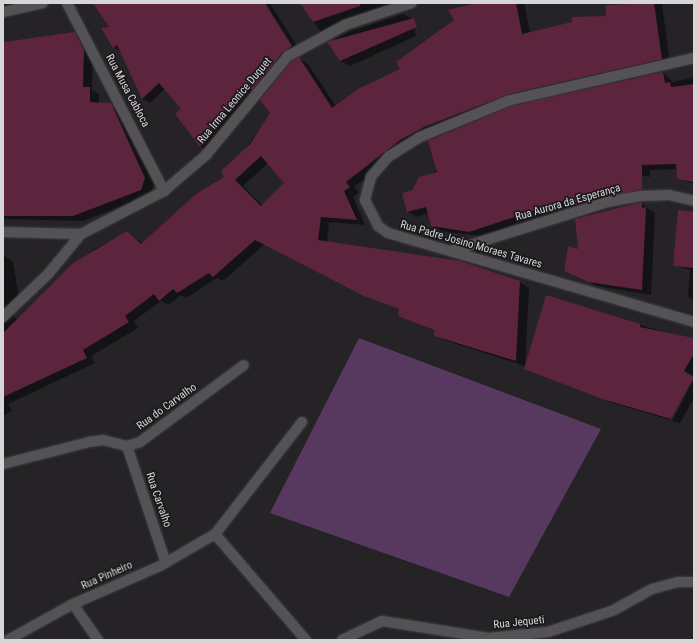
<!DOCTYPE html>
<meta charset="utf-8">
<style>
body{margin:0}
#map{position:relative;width:697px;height:643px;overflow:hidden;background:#252326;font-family:"Roboto Condensed",sans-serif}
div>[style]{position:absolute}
.green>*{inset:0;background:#57385e}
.shadow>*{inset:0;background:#0007}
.building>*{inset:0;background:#5d243d}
.roads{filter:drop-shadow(0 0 1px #424043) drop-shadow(0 0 1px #424043)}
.minor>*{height:10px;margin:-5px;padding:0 5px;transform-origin:5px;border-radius:5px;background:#545255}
span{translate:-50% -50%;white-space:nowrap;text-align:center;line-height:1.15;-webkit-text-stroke:3.5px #1c1a1c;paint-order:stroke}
.street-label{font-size:11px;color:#d6d5d7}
.frame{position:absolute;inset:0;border:4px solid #d6d5d7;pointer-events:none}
</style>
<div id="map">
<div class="green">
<div style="clip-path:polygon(359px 338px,601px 429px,509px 597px,270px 513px)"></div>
</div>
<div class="shadow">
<div style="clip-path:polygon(3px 3px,43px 3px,3px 8px)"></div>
<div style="clip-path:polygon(94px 3px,270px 3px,300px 51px,291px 56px,260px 94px,253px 90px,208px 151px,200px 146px,182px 109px,165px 89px,150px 103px,142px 98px,120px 51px,114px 47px,111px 28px)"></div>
<div style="clip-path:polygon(301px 3px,408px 3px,329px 36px,320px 31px)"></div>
<div style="clip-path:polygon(evenodd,482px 3px,524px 3px,530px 33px,608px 17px,607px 5px,662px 3px,670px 64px,518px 98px,410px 145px,354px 187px,359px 192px,353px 197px,365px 225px,329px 222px,327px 242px,520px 282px,529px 288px,525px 366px,444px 340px,435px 335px,435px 331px,399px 315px,400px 310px,265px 244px,223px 281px,217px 278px,186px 298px,181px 295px,169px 305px,161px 301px,134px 321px,138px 328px,91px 356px,95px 363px,8px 404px,12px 411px,3px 416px,3px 255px,13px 261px,20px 306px,8px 322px,13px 317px,18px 320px,74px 264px,93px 250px,127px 232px,143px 244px,225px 177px,271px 113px,300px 59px,308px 64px,336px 106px,401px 69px,482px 3px,268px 163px,286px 183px,263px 206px,243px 186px,268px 163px)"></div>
<div style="clip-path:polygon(403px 14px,412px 19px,416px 36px,350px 66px,340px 61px,328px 43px,348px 32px)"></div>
<div style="clip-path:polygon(74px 33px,84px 38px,93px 56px,92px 90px,99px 94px,99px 104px,121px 110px,154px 184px,150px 195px,83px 221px,3px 219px,3px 42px)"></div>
<div style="clip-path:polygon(663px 73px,673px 82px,694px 77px,694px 184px,678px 178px,677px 169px,650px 170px,650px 177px,621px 172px,619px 200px,583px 210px,574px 205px,479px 236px,441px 231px,432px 225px,429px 213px,417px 217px,408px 212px,413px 190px,512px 107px)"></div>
<div style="clip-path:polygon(642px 204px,655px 213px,651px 295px,597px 286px,573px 275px,579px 250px)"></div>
<div style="clip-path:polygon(694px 215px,694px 300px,688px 296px,690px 270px,674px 265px)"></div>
<div style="clip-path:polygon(640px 325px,694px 340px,694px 350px,680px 375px,694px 355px,694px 373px,670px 420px,612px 403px,525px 369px)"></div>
<div style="clip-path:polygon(694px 379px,694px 398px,680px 423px,672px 421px)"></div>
</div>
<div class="building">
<div style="clip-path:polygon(93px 3px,265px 3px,292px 46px,283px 52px,252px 90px,247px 83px,200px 147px,175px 114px,181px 109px,159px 83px,142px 99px,117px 45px,113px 48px,101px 28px,109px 27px)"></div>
<div style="clip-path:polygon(300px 3px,360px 3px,360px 6px,313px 22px)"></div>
<div style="clip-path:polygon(evenodd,477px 3px,516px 3px,522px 34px,572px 22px,572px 17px,606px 16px,606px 5px,654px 3px,662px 59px,509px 94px,424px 127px,400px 140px,346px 182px,350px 187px,344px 191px,357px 220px,321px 217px,318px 240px,460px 261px,520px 281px,516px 361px,434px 336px,434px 330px,398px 316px,399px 309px,364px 296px,255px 240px,213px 277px,209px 273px,177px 293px,173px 289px,159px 301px,154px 294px,125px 316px,129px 322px,83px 350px,87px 358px,3px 397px,3px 333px,73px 263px,127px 231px,141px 244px,196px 194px,224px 177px,221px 171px,250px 144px,270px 113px,260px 100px,292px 61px,299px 57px,332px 108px,358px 89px,400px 69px,396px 62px,454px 20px,448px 10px,477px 3px,261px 156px,284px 183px,261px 206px,235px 180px,261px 156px)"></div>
<div style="clip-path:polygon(414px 18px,417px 27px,340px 61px,327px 42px)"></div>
<div style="clip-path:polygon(75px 32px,84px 50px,83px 87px,90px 87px,90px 102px,111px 103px,145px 178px,141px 190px,73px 216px,3px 216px,3px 42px)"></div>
<div style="clip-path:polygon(663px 72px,665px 83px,670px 82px,671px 87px,694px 84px,694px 182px,677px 179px,676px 164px,642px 165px,642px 189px,573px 206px,572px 198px,469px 232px,431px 226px,426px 207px,407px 212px,402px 193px,412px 190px,419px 177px,437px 172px,428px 141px,512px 106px)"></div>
<div style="clip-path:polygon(642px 202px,642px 208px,646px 207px,642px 290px,588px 282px,564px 271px,568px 246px,578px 249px,575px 219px)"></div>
<div style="clip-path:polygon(678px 210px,694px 212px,694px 268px,673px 266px)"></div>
<div style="clip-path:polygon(546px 295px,640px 324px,640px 327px,694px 338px,694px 353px,684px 371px,694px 377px,671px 419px,602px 399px,524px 369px)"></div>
</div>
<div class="roads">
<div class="minor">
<div style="left:67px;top:3px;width:212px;rotate:62.7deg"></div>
<div style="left:3px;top:12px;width:41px;rotate:-12.7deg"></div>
<div style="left:694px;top:58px;width:189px;rotate:167.1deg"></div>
<div style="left:510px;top:100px;width:97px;rotate:157.7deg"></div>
<div style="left:420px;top:137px;width:36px;rotate:148deg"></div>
<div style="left:389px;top:156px;width:28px;rotate:131deg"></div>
<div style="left:371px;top:177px;width:24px;rotate:105deg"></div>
<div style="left:365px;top:200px;width:29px;rotate:63deg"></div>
<div style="left:378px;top:226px;width:12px;rotate:35deg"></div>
<div style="left:388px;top:233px;width:319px;rotate:16.2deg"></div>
<div style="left:3px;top:232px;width:78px;rotate:1.5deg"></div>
<div style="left:451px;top:251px;width:164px;rotate:-17.4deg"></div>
<div style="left:607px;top:202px;width:35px;rotate:-10deg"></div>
<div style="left:641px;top:196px;width:28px;rotate:-2deg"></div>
<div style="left:669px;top:195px;width:26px;rotate:13deg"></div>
<div style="left:3px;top:317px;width:64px;rotate:-43.7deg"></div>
<div style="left:49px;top:273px;width:50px;rotate:-50.6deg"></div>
<div style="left:81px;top:234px;width:93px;rotate:-27.4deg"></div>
<div style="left:164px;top:191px;width:55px;rotate:-40.6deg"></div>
<div style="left:206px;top:155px;width:129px;rotate:-50.4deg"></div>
<div style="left:288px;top:56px;width:65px;rotate:-28.5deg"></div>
<div style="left:345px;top:25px;width:70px;rotate:-18.4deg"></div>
<div style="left:302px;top:422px;width:142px;rotate:127.8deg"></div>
<div style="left:215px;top:534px;width:140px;rotate:49.4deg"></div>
<div style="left:127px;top:446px;width:123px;rotate:71.6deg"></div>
<div style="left:3px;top:464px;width:89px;rotate:-14.3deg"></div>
<div style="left:89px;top:442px;width:14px;rotate:-8deg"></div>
<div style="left:103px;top:440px;width:25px;rotate:14deg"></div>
<div style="left:127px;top:446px;width:14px;rotate:-17deg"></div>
<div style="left:140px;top:442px;width:129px;rotate:-36.5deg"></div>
<div style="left:73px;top:604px;width:44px;rotate:55.2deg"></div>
<div style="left:8px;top:640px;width:74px;rotate:-29deg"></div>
<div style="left:73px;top:604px;width:95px;rotate:-23.6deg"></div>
<div style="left:160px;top:566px;width:64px;rotate:-30.2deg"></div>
<div style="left:342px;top:640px;width:44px;rotate:-25.4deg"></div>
<div style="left:382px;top:621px;width:108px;rotate:9deg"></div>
<div style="left:489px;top:638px;width:59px;rotate:-5.8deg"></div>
<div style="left:548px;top:632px;width:70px;rotate:-18.4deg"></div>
<div style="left:614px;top:610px;width:43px;rotate:-28.9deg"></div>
<div style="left:652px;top:589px;width:27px;rotate:-15deg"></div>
<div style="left:678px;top:582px;width:16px"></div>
</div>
</div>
<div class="street-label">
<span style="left:127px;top:91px;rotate:62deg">Rua Musa Cabloca</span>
<span style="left:235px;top:101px;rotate:-50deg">Rua Irma Leonice Duquet</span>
<span style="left:568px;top:203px;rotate:-16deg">Rua Aurora da Esperança</span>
<span style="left:471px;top:245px;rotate:16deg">Rua Padre Josino Moraes Tavares</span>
<span style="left:167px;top:407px;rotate:-36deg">Rua do Carvalho</span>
<span style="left:158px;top:500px;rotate:71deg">Rua Carvalho</span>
<span style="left:107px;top:576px;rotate:-24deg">Rua Pinheiro</span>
<span style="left:519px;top:623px;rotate:-6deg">Rua Jequeti</span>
</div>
<div class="frame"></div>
</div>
